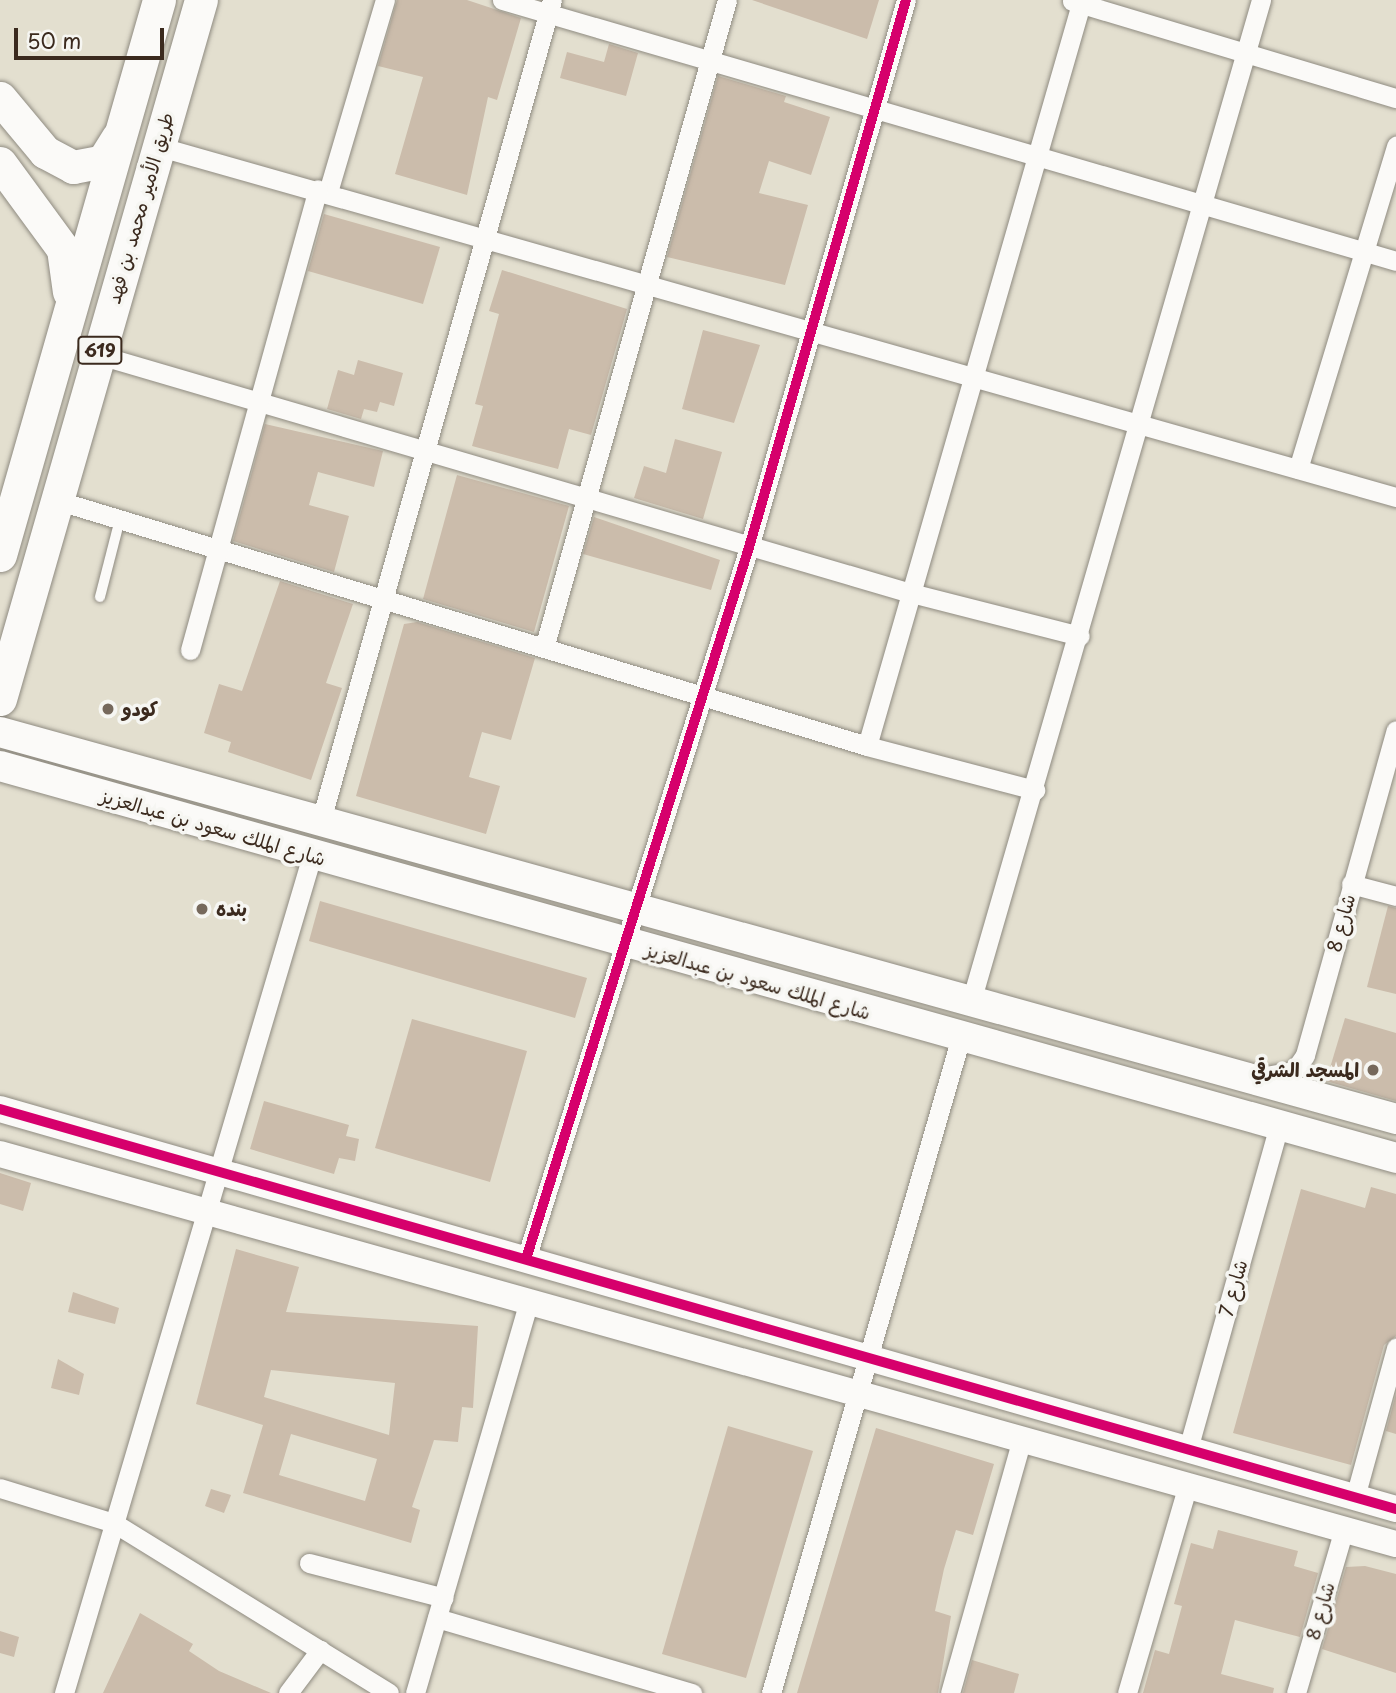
<!DOCTYPE html>
<meta charset="utf-8">
<style>
body{margin:0}
#map{position:relative;width:1396px;height:1693px;overflow:hidden;background:#e3dfcf;font-family:"Playpen Sans","Playpen Sans Arabic",sans-serif}
div>[style]{position:absolute}
.building>*{inset:0;background:#cbbcab}
.roads{filter:drop-shadow(0 0 2px #8f8b81) drop-shadow(0 0 2px #8f8b81)}
.lane>*{height:10px;margin:-5px;padding:0 5px;transform-origin:5px;border-radius:5px;background:#fbfaf8}
.street>*{height:19px;margin:-9.5px;padding:0 9.5px;transform-origin:9.5px;border-radius:9.5px;background:#fbfaf8}
.secondary>*{height:26px;margin:-13px;padding:0 13px;transform-origin:13px;border-radius:13px;background:#fbfaf8}
.primary>*{height:30px;margin:-15px;padding:0 15px;transform-origin:15px;border-radius:15px;background:#fbfaf8}
.highway>*{height:33px;margin:-16.5px;padding:0 16.5px;transform-origin:16.5px;border-radius:16.5px;background:#fbfaf8}
.cycleway>*{height:10px;margin:-5px;padding:0 5px;transform-origin:5px;border-radius:5px;background:#d6006c}
.dots>*{width:19px;height:19px;translate:-50% -50%;box-sizing:border-box;border:4px solid #f6f6f2;border-radius:50%}
span{translate:-50% -50%;white-space:nowrap;text-align:center;line-height:1.15;-webkit-text-stroke:7px #f6f6f2;paint-order:stroke}
.shield-label span{padding:2px 5px;background:#f6f6f2;border:2px solid;border-radius:5px;-webkit-text-stroke-width:0}
.shield-label{font-size:18px;color:#3b2a1e;font-weight:700}
.street-label{font-size:19px;color:#3b2a1e}
.poi-label{font-size:19px;color:#3b2a1e;font-weight:700}
.left{translate:0 -50%;text-align:left}
.right{translate:-100% -50%;text-align:right}
.scale{position:absolute;left:14px;top:28px;width:150px;height:32px;box-sizing:border-box;border:4px solid #3b2a1e;border-top:0;padding-left:9px;font-size:21px;line-height:24px;white-space:nowrap;color:#3b2a1e;-webkit-text-stroke:5px #f6f6f2;paint-order:stroke}
</style>
<div id="map">
<div class="building">
<div style="clip-path:polygon(397px 0,467px 0,521px 18px,497px 100px,488px 97px,467px 195px,395px 174px,423px 77px,378px 66px)"></div>
<div style="clip-path:polygon(752px 0,879px 0,867px 39px)"></div>
<div style="clip-path:polygon(609px 44px,638px 53px,626px 96px,560px 78px,567px 52px,604px 62px)"></div>
<div style="clip-path:polygon(718px 76px,786px 96px,784px 102px,830px 117px,811px 175px,769px 161px,759px 193px,808px 205px,785px 285px,667px 257px)"></div>
<div style="clip-path:polygon(324px 214px,440px 247px,423px 304px,308px 271px)"></div>
<div style="clip-path:polygon(502px 270px,627px 309px,591px 435px,569px 429px,558px 469px,472px 446px,483px 406px,475px 404px,499px 314px,489px 311px)"></div>
<div style="clip-path:polygon(703px 330px,760px 345px,734px 423px,682px 409px)"></div>
<div style="clip-path:polygon(358px 360px,403px 373px,394px 406px,380px 402px,377px 412px,364px 409px,361px 419px,327px 409px,338px 370px,354px 375px)"></div>
<div style="clip-path:polygon(265px 424px,383px 451px,374px 487px,318px 472px,309px 505px,349px 516px,334px 572px,233px 541px)"></div>
<div style="clip-path:polygon(675px 439px,722px 452px,703px 519px,634px 498px,644px 466px,666px 473px)"></div>
<div style="clip-path:polygon(457px 475px,569px 506px,534px 632px,423px 599px)"></div>
<div style="clip-path:polygon(594px 517px,720px 560px,711px 590px,583px 554px)"></div>
<div style="clip-path:polygon(280px 581px,353px 604px,326px 683px,342px 688px,311px 780px,228px 752px,231px 742px,204px 733px,219px 684px,242px 691px)"></div>
<div style="clip-path:polygon(417px 622px,535px 658px,511px 740px,482px 732px,469px 777px,500px 786px,486px 834px,356px 796px,404px 624px)"></div>
<div style="clip-path:polygon(320px 901px,587px 978px,575px 1018px,309px 941px)"></div>
<div style="clip-path:polygon(1388px 906px,1396px 908px,1396px 994px,1367px 987px)"></div>
<div style="clip-path:polygon(1345px 1018px,1396px 1033px,1396px 1101px,1326px 1081px)"></div>
<div style="clip-path:polygon(412px 1019px,527px 1051px,490px 1182px,375px 1148px)"></div>
<div style="clip-path:polygon(264px 1101px,349px 1125px,346px 1136px,359px 1139px,355px 1161px,339px 1158px,334px 1174px,250px 1149px)"></div>
<div style="clip-path:polygon(0 1173px,31px 1183px,23px 1211px,0 1204px)"></div>
<div style="clip-path:polygon(1371px 1187px,1396px 1194px,1396px 1336px,1384px 1345px,1351px 1465px,1233px 1433px,1301px 1189px,1365px 1208px)"></div>
<div style="clip-path:polygon(evenodd,236px 1249px,299px 1267px,286px 1312px,478px 1326px,473px 1408px,462px 1407px,458px 1442px,434px 1440px,412px 1507px,420px 1510px,411px 1543px,243px 1493px,263px 1425px,196px 1404px,236px 1249px,271px 1370px,395px 1383px,389px 1435px,264px 1397px,271px 1370px,236px 1249px,291px 1434px,377px 1459px,365px 1501px,279px 1475px,291px 1434px)"></div>
<div style="clip-path:polygon(73px 1292px,119px 1308px,115px 1324px,68px 1312px)"></div>
<div style="clip-path:polygon(58px 1359px,84px 1374px,79px 1395px,51px 1388px)"></div>
<div style="clip-path:polygon(1396px 1394px,1396px 1434px,1386px 1431px)"></div>
<div style="clip-path:polygon(728px 1426px,813px 1451px,746px 1678px,662px 1654px)"></div>
<div style="clip-path:polygon(876px 1428px,994px 1464px,973px 1535px,956px 1530px,944px 1569px,935px 1611px,951px 1616px,938px 1693px,797px 1693px)"></div>
<div style="clip-path:polygon(211px 1489px,231px 1495px,224px 1513px,205px 1506px)"></div>
<div style="clip-path:polygon(1218px 1530px,1298px 1551px,1294px 1566px,1318px 1573px,1300px 1637px,1235px 1620px,1221px 1674px,1274px 1688px,1273px 1693px,1143px 1693px,1155px 1650px,1169px 1654px,1182px 1606px,1174px 1604px,1191px 1543px,1213px 1549px)"></div>
<div style="clip-path:polygon(1365px 1566px,1396px 1574px,1396px 1673px,1322px 1649px,1346px 1567px)"></div>
<div style="clip-path:polygon(140px 1613px,193px 1644px,189px 1651px,219px 1671px,271px 1693px,103px 1693px)"></div>
<div style="clip-path:polygon(0 1631px,19px 1637px,14px 1657px,0 1653px)"></div>
<div style="clip-path:polygon(972px 1660px,1019px 1674px,1014px 1693px,963px 1693px)"></div>
</div>
<div class="roads">
<div class="lane">
<div style="left:100px;top:597px;width:76px;rotate:-75.6deg"></div>
</div>
<div class="street">
<div style="left:502px;top:0;width:931px;rotate:16.27deg"></div>
<div style="left:1072px;top:1px;width:338px;rotate:16.7deg"></div>
<div style="left:157px;top:146px;width:1288px;rotate:15.82deg"></div>
<div style="left:328px;top:192px;width:200px;rotate:-73.5deg"></div>
<div style="left:99px;top:355px;width:846px;rotate:16.34deg"></div>
<div style="left:911px;top:593px;width:174px;rotate:14.3deg"></div>
<div style="left:1298px;top:469px;width:338px;rotate:-73.1deg"></div>
<div style="left:56px;top:500px;width:847px;rotate:16.87deg"></div>
<div style="left:867px;top:746px;width:174px;rotate:14.7deg"></div>
<div style="left:544px;top:648px;width:673px;rotate:-74.23deg"></div>
<div style="left:190px;top:650px;width:478px;rotate:-74.5deg"></div>
<div style="left:867px;top:746px;width:776px;rotate:-73.92deg"></div>
<div style="left:321px;top:820px;width:852px;rotate:-74.27deg"></div>
<div style="left:1351px;top:884px;width:47px;rotate:14.9deg"></div>
<div style="left:972px;top:998px;width:1039px;rotate:-73.85deg"></div>
<div style="left:1260px;top:1077px;width:35px;rotate:-10deg"></div>
<div style="left:1294px;top:1071px;width:19px;rotate:-55deg"></div>
<div style="left:1305px;top:1055px;width:337px;rotate:-74.4deg"></div>
<div style="left:526px;top:1259px;width:749px;rotate:-72.6deg"></div>
<div style="left:750px;top:544px;width:566px;rotate:-74deg"></div>
<div style="left:1188px;top:1449px;width:336px;rotate:-74.3deg"></div>
<div style="left:0;top:1488px;width:119px;rotate:17.1deg"></div>
<div style="left:114px;top:1523px;width:323px;rotate:31.7deg"></div>
<div style="left:1355px;top:1497px;width:155px;rotate:-74.6deg"></div>
<div style="left:309px;top:1563px;width:139px;rotate:14.5deg"></div>
<div style="left:437px;top:1618px;width:266px;rotate:16.4deg"></div>
<div style="left:64px;top:1693px;width:874px;rotate:-73.51deg"></div>
<div style="left:288px;top:1693px;width:54px;rotate:-53.3deg"></div>
<div style="left:415px;top:1693px;width:408px;rotate:-73.8deg"></div>
<div style="left:771px;top:1693px;width:683px;rotate:-73.85deg"></div>
<div style="left:950px;top:1693px;width:265px;rotate:-74.2deg"></div>
<div style="left:1127px;top:1693px;width:217px;rotate:-73.7deg"></div>
<div style="left:1296px;top:1693px;width:171px;rotate:-73.7deg"></div>
</div>
<div class="secondary">
<div style="left:0;top:1109px;width:1452px;rotate:15.99deg"></div>
<div style="left:0;top:1154px;width:1449px;rotate:15.61deg"></div>
</div>
<div class="primary">
<div style="left:0;top:732px;width:1449px;rotate:15.49deg"></div>
<div style="left:0;top:766px;width:1450px;rotate:15.68deg"></div>
</div>
<div class="highway">
<div style="left:0;top:98px;width:70px;rotate:50.2deg"></div>
<div style="left:45px;top:152px;width:32px;rotate:28deg"></div>
<div style="left:73px;top:167px;width:31px;rotate:-11deg"></div>
<div style="left:103px;top:161px;width:28px;rotate:-58deg"></div>
<div style="left:0;top:163px;width:107px;rotate:53.8deg"></div>
<div style="left:63px;top:249px;width:43px;rotate:82.1deg"></div>
<div style="left:0;top:555px;width:577px;rotate:-74.01deg"></div>
<div style="left:0;top:699px;width:727px;rotate:-73.96deg"></div>
</div>
</div>
<div class="cycleway">
<div style="left:0;top:1109px;width:1452px;rotate:15.99deg"></div>
<div style="left:526px;top:1259px;width:749px;rotate:-72.6deg"></div>
<div style="left:750px;top:544px;width:566px;rotate:-74deg"></div>
</div>
<div class="dots">
<div style="left:108px;top:709px;background:#76695c"></div>
<div style="left:202px;top:909px;background:#76695c"></div>
<div style="left:1373px;top:1070px;background:#76695c"></div>
</div>
<div class="shield-label">
<span style="left:100px;top:350px">619</span>
</div>
<div class="street-label">
<span style="left:140px;top:208px;rotate:-74deg">طريق الأمير محمد بن فهد</span>
<span style="left:213px;top:827px;rotate:16deg">شارع الملك سعود بن عبدالعزيز</span>
<span style="left:1341px;top:923px;rotate:-75deg">شارع 8</span>
<span style="left:758px;top:981px;rotate:16deg">شارع الملك سعود بن عبدالعزيز</span>
<span style="left:1233px;top:1288px;rotate:-74deg">شارع 7</span>
<span style="left:1320px;top:1611px;rotate:-74deg">شارع 8</span>
</div>
<div class="poi-label">
<span class="left" style="left:122px;top:709px">كودو</span>
<span class="left" style="left:216px;top:909px">بنده</span>
<span class="right" style="left:1359px;top:1070px">المسجد الشرقي</span>
</div>
<div class="scale">50 m</div>
</div>
